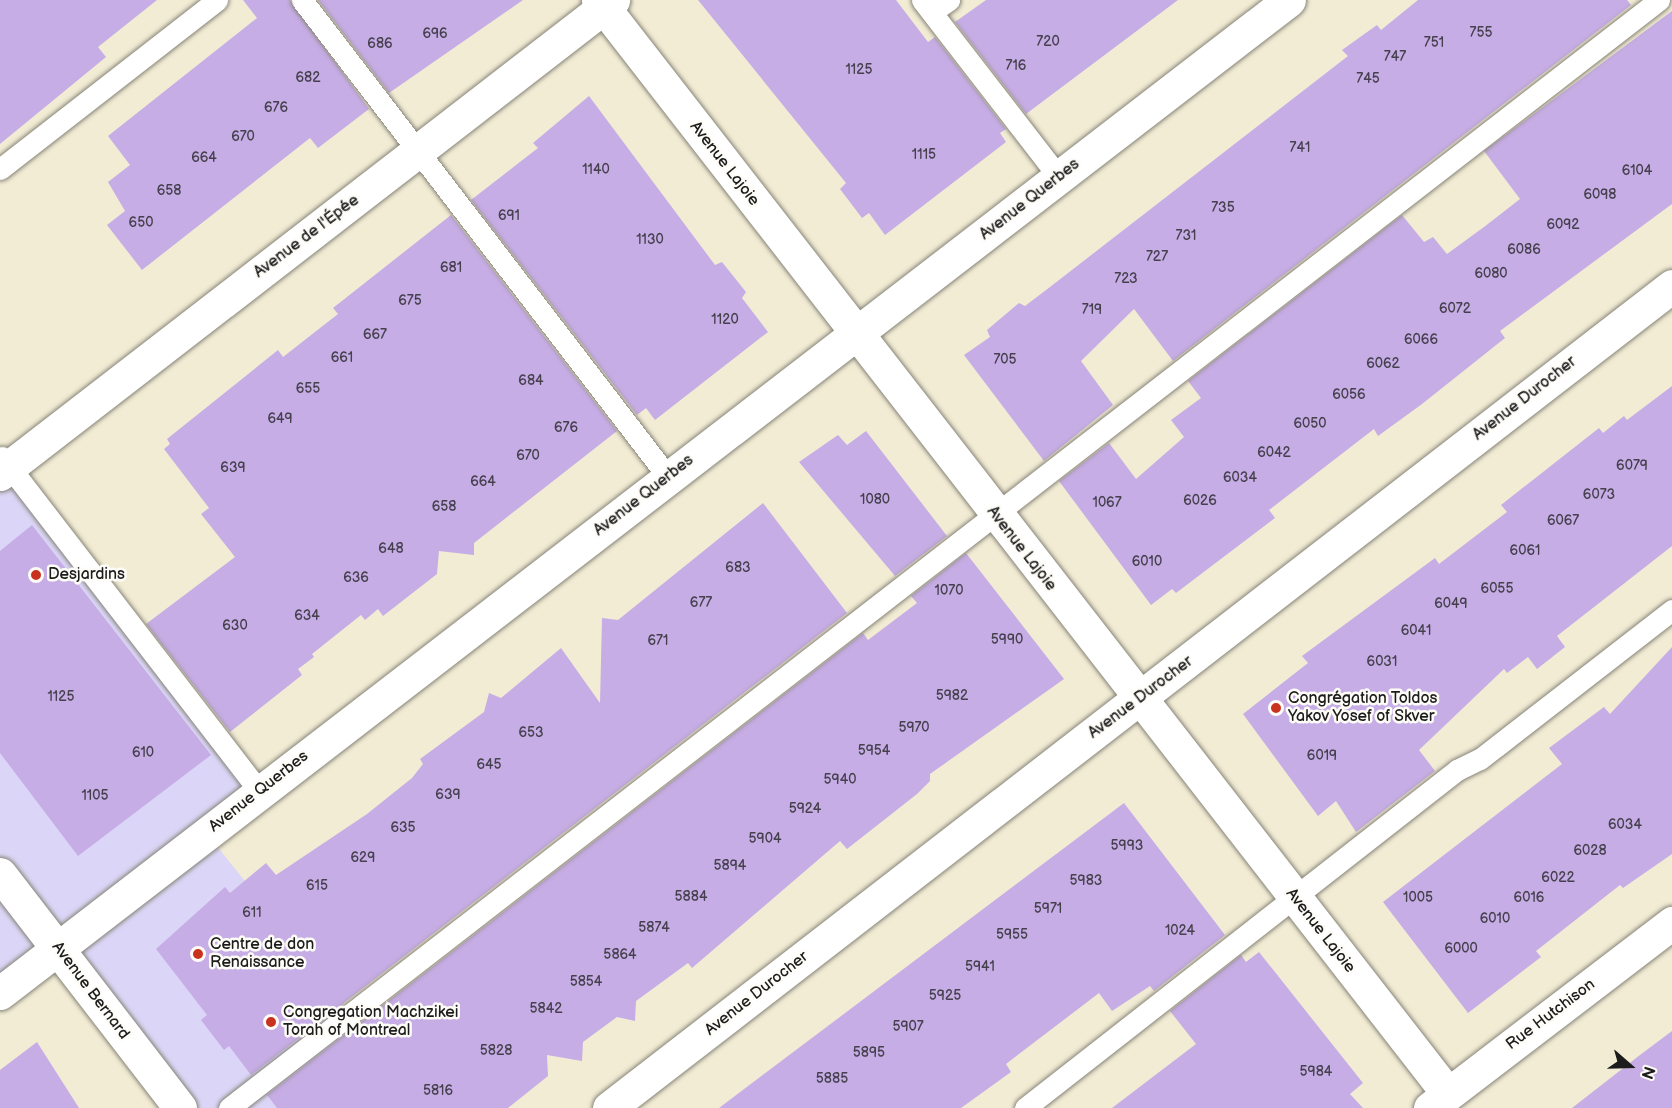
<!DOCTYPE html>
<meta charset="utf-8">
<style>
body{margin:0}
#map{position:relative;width:1672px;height:1108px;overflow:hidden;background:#f2ecd5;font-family:"Balsamiq Sans",sans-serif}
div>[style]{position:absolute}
.built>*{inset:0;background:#dbd6f7}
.building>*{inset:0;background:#c6ade5}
.roads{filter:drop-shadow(0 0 2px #878478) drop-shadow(0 0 2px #878478)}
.lane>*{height:21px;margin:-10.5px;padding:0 10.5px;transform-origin:10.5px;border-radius:10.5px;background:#fff}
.street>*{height:33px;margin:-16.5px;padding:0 16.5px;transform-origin:16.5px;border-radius:16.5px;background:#fff}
.dots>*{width:16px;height:16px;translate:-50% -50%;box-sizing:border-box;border:3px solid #fdfcf7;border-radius:50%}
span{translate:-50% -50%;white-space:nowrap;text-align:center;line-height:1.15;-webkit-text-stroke:5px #fdfcf7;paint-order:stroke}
.number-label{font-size:14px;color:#46404e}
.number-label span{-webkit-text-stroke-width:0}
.street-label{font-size:16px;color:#1c1c1c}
.poi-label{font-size:16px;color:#1c1c1c}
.left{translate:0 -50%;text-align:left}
.north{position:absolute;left:1600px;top:1036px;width:60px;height:60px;-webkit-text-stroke:4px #fdfcf7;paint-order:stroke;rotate:110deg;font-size:16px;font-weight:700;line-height:24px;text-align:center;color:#1c1c1c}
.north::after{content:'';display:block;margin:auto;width:21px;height:27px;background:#1c1c1c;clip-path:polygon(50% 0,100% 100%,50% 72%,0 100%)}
</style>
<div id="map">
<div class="built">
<div style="clip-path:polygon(0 454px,259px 791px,207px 834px,428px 1108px,182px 1108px,59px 949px,0 993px)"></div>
</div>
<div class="building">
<div style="clip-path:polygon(0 0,157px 0,98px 47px,106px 57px,0 144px)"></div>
<div style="clip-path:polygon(243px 0,290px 0,369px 109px,318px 148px,310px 138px,142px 270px,107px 225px,125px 211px,108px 182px,130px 165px,108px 136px,257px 18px)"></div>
<div style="clip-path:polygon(318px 0,523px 0,389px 93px)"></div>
<div style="clip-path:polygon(698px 0,896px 0,928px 42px,935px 37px,1006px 129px,1000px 133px,1006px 142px,885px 235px,869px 213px,862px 218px,840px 189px,846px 183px)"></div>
<div style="clip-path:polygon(986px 0,1178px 0,1026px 114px,955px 22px)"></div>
<div style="clip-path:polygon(1418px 0,1627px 0,1631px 5px,1173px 361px,1134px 309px,1081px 361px,1113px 405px,1044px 461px,964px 355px,990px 337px,987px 330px,1019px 303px,1025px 306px,1050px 287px,1348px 56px,1342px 50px,1377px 25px,1381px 30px)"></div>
<div style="clip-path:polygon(1672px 11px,1672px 204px,1500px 331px,1505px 338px,1422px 404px,1378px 436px,1374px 429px,1269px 510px,1275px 518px,1176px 593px,1172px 589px,1151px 605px,1059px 481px,1109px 443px,1136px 479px,1184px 437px,1171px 420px,1201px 398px,1188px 381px,1402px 215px,1424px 242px,1433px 237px,1447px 254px,1484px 227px,1520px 199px,1484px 151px)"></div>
<div style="clip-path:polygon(589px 96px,715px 265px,722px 262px,746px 292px,742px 298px,768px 332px,655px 420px,646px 408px,637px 415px,471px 200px,538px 148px,533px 143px)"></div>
<div style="clip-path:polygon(451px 215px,617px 431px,474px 543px,474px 555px,439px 551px,437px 574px,383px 616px,378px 609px,365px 620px,361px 615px,312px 654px,314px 657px,298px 669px,302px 675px,230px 732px,146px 624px,235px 557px,201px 514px,209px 508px,164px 449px,170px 444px,167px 439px,278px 350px,283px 357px,338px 314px,333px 308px)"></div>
<div style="clip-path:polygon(1672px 386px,1672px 546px,1557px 636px,1565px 647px,1537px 669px,1528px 657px,1507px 673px,1504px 669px,1419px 750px,1435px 771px,1356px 832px,1336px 801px,1318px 816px,1243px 714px,1308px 663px,1302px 656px,1435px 558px,1439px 564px,1486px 528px,1507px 512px,1501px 505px,1599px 428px,1603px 433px,1624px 416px,1627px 420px)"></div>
<div style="clip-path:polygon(866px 431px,947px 536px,895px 576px,799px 462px,838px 435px,847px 445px)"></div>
<div style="clip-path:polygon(763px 503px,847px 613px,251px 1075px,229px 1046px,224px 1050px,201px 1020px,207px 1015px,156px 949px,225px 887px,230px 893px,266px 863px,276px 875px,367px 814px,412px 778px,423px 764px,420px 759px,484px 712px,489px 693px,501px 698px,561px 648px,600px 703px,602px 618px,618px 620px)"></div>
<div style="clip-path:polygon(32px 525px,211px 755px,78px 856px,0 753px,0 551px)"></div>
<div style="clip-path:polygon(966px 553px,1064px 679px,930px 774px,930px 781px,917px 794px,847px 849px,840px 841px,692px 968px,688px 963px,636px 1001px,635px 1021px,617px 1017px,583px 1042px,582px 1061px,547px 1055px,548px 1076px,508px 1108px,277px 1108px,267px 1095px,863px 633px,868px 640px,917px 603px,911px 596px)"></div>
<div style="clip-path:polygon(1672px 647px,1672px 854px,1623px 888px,1620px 885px,1536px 951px,1541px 957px,1468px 1013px,1383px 902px,1562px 764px,1549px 748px,1604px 707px,1610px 714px)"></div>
<div style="clip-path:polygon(1124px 803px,1225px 935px,1154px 991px,1150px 986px,1112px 1011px,1099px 993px,1006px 1064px,1011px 1072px,961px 1108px,719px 1108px)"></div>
<div style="clip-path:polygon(1259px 952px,1363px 1083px,1350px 1094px,1363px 1108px,1112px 1108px,1196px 1044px,1170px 1011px,1241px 955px,1246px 962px)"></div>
<div style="clip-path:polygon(1672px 1031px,1672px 1108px,1572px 1108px,1640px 1055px)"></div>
<div style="clip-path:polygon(37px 1042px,79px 1108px,0 1108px,0 1070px)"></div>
</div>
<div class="roads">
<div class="lane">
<div style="left:302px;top:0;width:601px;rotate:52.5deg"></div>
<div style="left:922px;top:0;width:224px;rotate:52.3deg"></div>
<div style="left:932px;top:12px;width:21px;rotate:-35deg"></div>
<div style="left:0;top:169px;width:275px;rotate:-37.9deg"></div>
<div style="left:2px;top:457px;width:421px;rotate:52.4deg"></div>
<div style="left:229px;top:1108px;width:1809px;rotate:-37.77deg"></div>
<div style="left:1025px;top:1108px;width:549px;rotate:-38.04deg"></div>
<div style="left:1457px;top:770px;width:25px;rotate:-26deg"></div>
<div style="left:1480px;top:759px;width:243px;rotate:-37.8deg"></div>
</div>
<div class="street">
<div style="left:598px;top:0;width:1385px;rotate:52.15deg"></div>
<div style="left:0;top:474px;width:775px;rotate:-37.71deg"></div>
<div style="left:0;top:874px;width:295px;rotate:52.4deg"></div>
<div style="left:0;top:993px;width:1627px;rotate:-37.61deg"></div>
<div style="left:609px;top:1108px;width:1344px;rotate:-37.71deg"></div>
<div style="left:1430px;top:1108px;width:305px;rotate:-37.4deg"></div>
</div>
</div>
<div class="dots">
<div style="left:36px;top:575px;background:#c8321e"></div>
<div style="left:1276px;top:708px;background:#c8321e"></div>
<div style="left:198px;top:954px;background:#c8321e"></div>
<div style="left:271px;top:1022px;background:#c8321e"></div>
</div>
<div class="number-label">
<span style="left:1481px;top:33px">755</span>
<span style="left:435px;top:34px">696</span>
<span style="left:1048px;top:42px">720</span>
<span style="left:1434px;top:43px">751</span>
<span style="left:380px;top:44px">686</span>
<span style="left:1395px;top:57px">747</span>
<span style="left:1016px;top:66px">716</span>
<span style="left:859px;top:70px">1125</span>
<span style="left:308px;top:78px">682</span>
<span style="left:1368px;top:79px">745</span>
<span style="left:276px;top:108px">676</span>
<span style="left:243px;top:137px">670</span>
<span style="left:1300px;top:148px">741</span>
<span style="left:924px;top:155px">1115</span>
<span style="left:204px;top:158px">664</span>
<span style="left:596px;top:170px">1140</span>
<span style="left:1637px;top:171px">6104</span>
<span style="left:169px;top:191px">658</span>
<span style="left:1600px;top:195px">6098</span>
<span style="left:1223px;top:208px">735</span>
<span style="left:509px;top:216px">691</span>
<span style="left:141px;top:223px">650</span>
<span style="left:1563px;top:225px">6092</span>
<span style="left:1186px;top:236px">731</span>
<span style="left:650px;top:240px">1130</span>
<span style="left:1524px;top:250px">6086</span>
<span style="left:1157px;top:257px">727</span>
<span style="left:451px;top:268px">681</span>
<span style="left:1491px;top:274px">6080</span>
<span style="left:1126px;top:279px">723</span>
<span style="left:410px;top:301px">675</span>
<span style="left:1455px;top:309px">6072</span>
<span style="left:1092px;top:310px">719</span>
<span style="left:725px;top:320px">1120</span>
<span style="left:375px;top:335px">667</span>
<span style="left:1421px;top:340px">6066</span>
<span style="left:342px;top:358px">661</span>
<span style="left:1005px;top:360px">705</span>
<span style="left:1383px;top:364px">6062</span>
<span style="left:531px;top:381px">684</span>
<span style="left:308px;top:389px">655</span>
<span style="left:1349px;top:395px">6056</span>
<span style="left:280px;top:419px">649</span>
<span style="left:1310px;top:424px">6050</span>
<span style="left:566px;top:428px">676</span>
<span style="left:1274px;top:453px">6042</span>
<span style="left:528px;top:456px">670</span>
<span style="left:1632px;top:466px">6079</span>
<span style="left:233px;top:468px">639</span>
<span style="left:1240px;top:478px">6034</span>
<span style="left:483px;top:482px">664</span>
<span style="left:1599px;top:495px">6073</span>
<span style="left:875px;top:500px">1080</span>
<span style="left:1200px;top:501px">6026</span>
<span style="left:1107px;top:503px">1067</span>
<span style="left:444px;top:507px">658</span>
<span style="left:1563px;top:521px">6067</span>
<span style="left:391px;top:549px">648</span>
<span style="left:1525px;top:551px">6061</span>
<span style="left:1147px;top:562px">6010</span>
<span style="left:738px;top:568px">683</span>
<span style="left:356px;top:578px">636</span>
<span style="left:1497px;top:589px">6055</span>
<span style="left:949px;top:591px">1070</span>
<span style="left:701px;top:603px">677</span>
<span style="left:1451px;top:604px">6049</span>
<span style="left:307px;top:616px">634</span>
<span style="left:235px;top:626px">630</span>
<span style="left:1416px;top:631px">6041</span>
<span style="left:1007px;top:640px">5990</span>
<span style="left:658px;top:641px">671</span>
<span style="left:1382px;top:662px">6031</span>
<span style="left:952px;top:696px">5982</span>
<span style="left:61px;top:697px">1125</span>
<span style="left:914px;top:728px">5970</span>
<span style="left:531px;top:733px">653</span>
<span style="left:874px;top:751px">5954</span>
<span style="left:143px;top:753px">610</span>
<span style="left:1322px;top:756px">6019</span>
<span style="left:489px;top:765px">645</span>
<span style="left:840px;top:780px">5940</span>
<span style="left:448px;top:795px">639</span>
<span style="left:95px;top:796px">1105</span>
<span style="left:805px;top:809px">5924</span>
<span style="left:1625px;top:825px">6034</span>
<span style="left:403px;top:828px">635</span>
<span style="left:765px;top:839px">5904</span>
<span style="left:1127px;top:846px">5993</span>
<span style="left:1590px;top:851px">6028</span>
<span style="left:363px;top:858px">629</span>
<span style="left:730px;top:866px">5894</span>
<span style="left:1558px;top:878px">6022</span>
<span style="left:1086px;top:881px">5983</span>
<span style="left:317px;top:886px">615</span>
<span style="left:691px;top:897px">5884</span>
<span style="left:1418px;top:898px">1005</span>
<span style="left:1529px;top:898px">6016</span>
<span style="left:1048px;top:909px">5971</span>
<span style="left:252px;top:913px">611</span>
<span style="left:1495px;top:919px">6010</span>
<span style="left:654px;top:928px">5874</span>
<span style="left:1180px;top:931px">1024</span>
<span style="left:1012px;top:935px">5955</span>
<span style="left:1461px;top:949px">6000</span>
<span style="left:620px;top:955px">5864</span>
<span style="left:980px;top:967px">5941</span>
<span style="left:586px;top:982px">5854</span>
<span style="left:945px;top:996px">5925</span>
<span style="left:546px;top:1009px">5842</span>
<span style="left:908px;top:1027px">5907</span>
<span style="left:496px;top:1051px">5828</span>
<span style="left:869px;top:1053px">5895</span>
<span style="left:1316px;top:1072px">5984</span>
<span style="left:832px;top:1079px">5885</span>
<span style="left:438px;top:1091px">5816</span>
</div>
<div class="street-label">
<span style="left:724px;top:164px;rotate:52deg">Avenue Lajoie</span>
<span style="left:1030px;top:200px;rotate:-38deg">Avenue Querbes</span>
<span style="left:307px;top:237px;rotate:-37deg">Avenue de l'Épée</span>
<span style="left:1525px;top:399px;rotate:-38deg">Avenue Durocher</span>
<span style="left:644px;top:496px;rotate:-38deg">Avenue Querbes</span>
<span style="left:1021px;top:549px;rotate:52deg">Avenue Lajoie</span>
<span style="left:1141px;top:698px;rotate:-37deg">Avenue Durocher</span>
<span style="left:259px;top:792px;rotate:-38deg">Avenue Querbes</span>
<span style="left:1320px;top:931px;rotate:52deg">Avenue Lajoie</span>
<span style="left:90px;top:991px;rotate:53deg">Avenue Bernard</span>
<span style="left:757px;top:994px;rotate:-38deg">Avenue Durocher</span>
<span style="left:1551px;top:1015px;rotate:-37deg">Rue Hutchison</span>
</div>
<div class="poi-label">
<span class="left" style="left:48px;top:575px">Desjardins</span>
<span class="left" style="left:1288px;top:708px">Congrégation Toldos<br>Yakov Yosef of Skver</span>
<span class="left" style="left:210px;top:954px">Centre de don<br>Renaissance</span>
<span class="left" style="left:283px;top:1022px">Congregation Machzikei<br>Torah of Montreal</span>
</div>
<div class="north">N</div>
</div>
